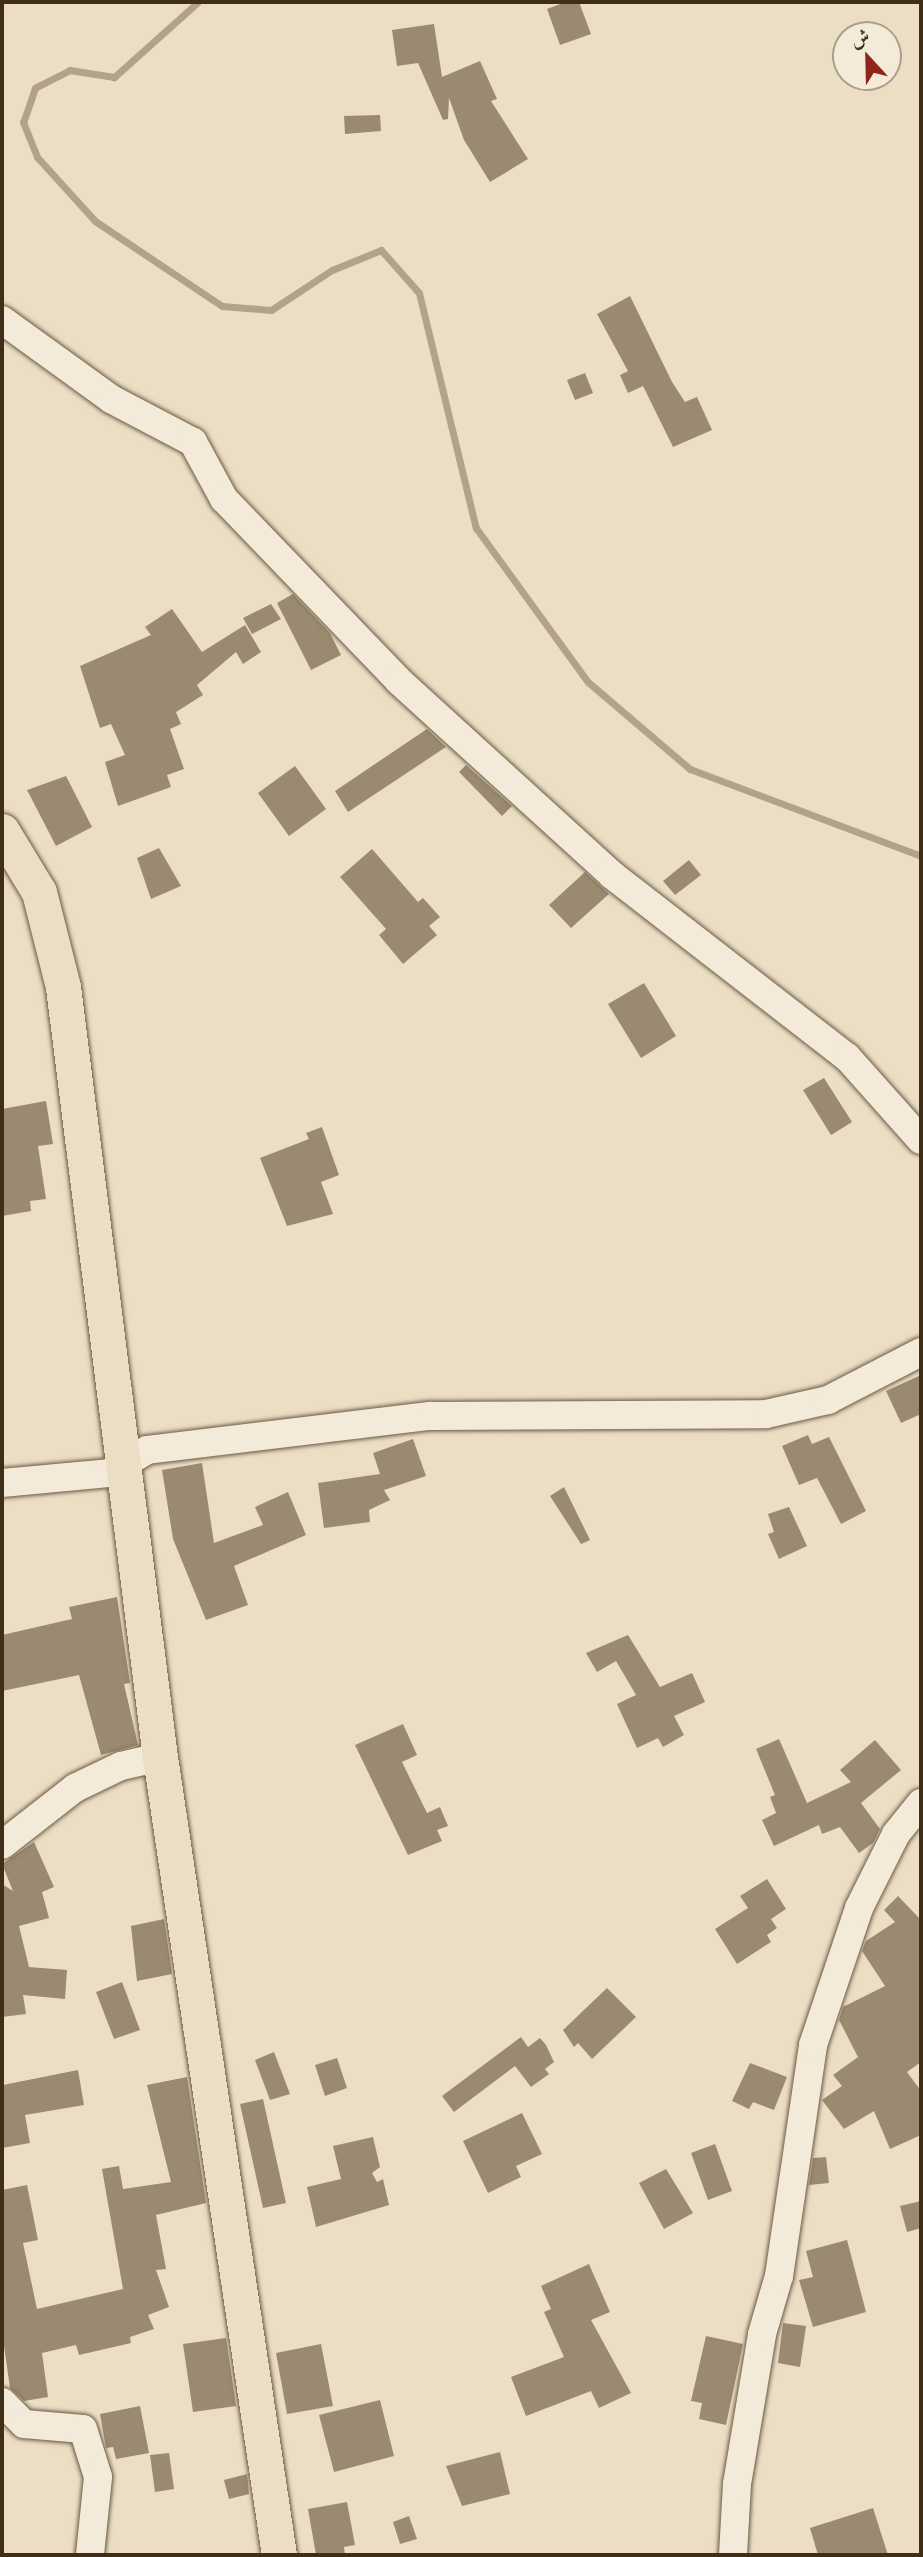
<!DOCTYPE html>
<meta charset="utf-8">
<style>
body{margin:0}
#map{position:relative;width:923px;height:2557px;overflow:hidden;background:#ecdec4;font-family:"IM FELL French Canon",Amiri,serif}
div>[style]{position:absolute}
.stream>*{height:7px;margin:-3.5px;padding:0 3.5px;transform-origin:3.5px;border-radius:3.5px;background:#b2a28a}
.building>*{inset:0;background:#998a71}
.roads{filter:drop-shadow(0 0 2px #6b5a43) drop-shadow(0 0 2px #6b5a43)}
.minor>*{height:28px;margin:-14px;padding:0 14px;transform-origin:14px;border-radius:14px;background:#f3ead9}
.major>*{height:35px;margin:-17.5px;padding:0 17.5px;transform-origin:17.5px;border-radius:17.5px;background:#ecdec4}
span{translate:-50% -50%;white-space:nowrap;text-align:center;line-height:1.15;-webkit-text-stroke:5px #f3ead9;paint-order:stroke}
.frame{position:absolute;inset:0;border:4px solid #402e18;pointer-events:none}
.north{position:absolute;left:832px;top:21px;width:70px;height:70px;box-sizing:border-box;background:#f3ead9;border:2px solid #ab9f8c;border-radius:50%;rotate:338deg;font-size:19px;font-weight:700;line-height:28px;text-align:center;color:#402e18}
.north::after{content:'';display:block;margin:auto;width:24px;height:32px;background:#8f2418;clip-path:polygon(50% 0,100% 100%,50% 72%,0 100%)}
</style>
<div id="map">
<div class="stream">
<div style="left:198px;top:2px;width:113px;rotate:138.2deg"></div>
<div style="left:114px;top:77px;width:45px;rotate:-171deg"></div>
<div style="left:70px;top:70px;width:39px;rotate:153deg"></div>
<div style="left:35px;top:88px;width:36px;rotate:109deg"></div>
<div style="left:23px;top:122px;width:38px;rotate:68deg"></div>
<div style="left:37px;top:157px;width:86px;rotate:47.8deg"></div>
<div style="left:95px;top:221px;width:153px;rotate:33.8deg"></div>
<div style="left:222px;top:306px;width:49px;rotate:4.7deg"></div>
<div style="left:271px;top:310px;width:73px;rotate:-33.3deg"></div>
<div style="left:332px;top:270px;width:53px;rotate:-22.2deg"></div>
<div style="left:381px;top:250px;width:57px;rotate:48.5deg"></div>
<div style="left:419px;top:293px;width:242px;rotate:76.4deg"></div>
<div style="left:476px;top:528px;width:190px;rotate:54deg"></div>
<div style="left:588px;top:682px;width:134px;rotate:40.5deg"></div>
<div style="left:690px;top:769px;width:247px;rotate:20.6deg"></div>
</div>
<div class="building">
<div style="clip-path:polygon(566px 2px,579px 2px,591px 34px,560px 45px,547px 9px)"></div>
<div style="clip-path:polygon(434px 24px,442px 77px,480px 61px,497px 99px,491px 101px,528px 159px,490px 182px,464px 140px,449px 98px,448px 119px,443px 120px,418px 63px,397px 66px,392px 30px)"></div>
<div style="clip-path:polygon(380px 115px,381px 131px,345px 134px,344px 116px)"></div>
<div style="clip-path:polygon(630px 296px,672px 382px,685px 402px,697px 397px,712px 430px,673px 447px,643px 386px,628px 393px,620px 375px,628px 371px,597px 314px)"></div>
<div style="clip-path:polygon(585px 373px,593px 393px,575px 400px,567px 380px)"></div>
<div style="clip-path:polygon(293px 594px,330px 633px,341px 655px,311px 670px,277px 603px)"></div>
<div style="clip-path:polygon(271px 604px,281px 619px,252px 634px,243px 618px)"></div>
<div style="clip-path:polygon(172px 609px,202px 652px,245px 625px,261px 652px,243px 664px,236px 652px,197px 685px,203px 695px,176px 712px,181px 724px,170px 729px,184px 769px,167px 775px,171px 787px,118px 806px,105px 762px,125px 755px,111px 724px,100px 728px,80px 666px,151px 635px,145px 627px)"></div>
<div style="clip-path:polygon(427px 729px,446px 747px,348px 812px,335px 791px)"></div>
<div style="clip-path:polygon(466px 765px,512px 806px,502px 816px,459px 772px)"></div>
<div style="clip-path:polygon(295px 766px,326px 809px,289px 836px,258px 793px)"></div>
<div style="clip-path:polygon(66px 776px,92px 827px,56px 846px,27px 790px)"></div>
<div style="clip-path:polygon(159px 848px,181px 886px,151px 899px,137px 858px)"></div>
<div style="clip-path:polygon(372px 849px,418px 902px,423px 898px,440px 917px,429px 926px,437px 935px,403px 964px,379px 935px,386px 929px,340px 877px)"></div>
<div style="clip-path:polygon(689px 860px,701px 875px,675px 895px,663px 881px)"></div>
<div style="clip-path:polygon(585px 872px,609px 894px,571px 928px,549px 905px)"></div>
<div style="clip-path:polygon(644px 983px,676px 1036px,641px 1058px,608px 1004px)"></div>
<div style="clip-path:polygon(824px 1078px,852px 1122px,831px 1135px,803px 1090px)"></div>
<div style="clip-path:polygon(46px 1101px,53px 1144px,38px 1146px,46px 1199px,30px 1201px,31px 1211px,2px 1216px,2px 1109px)"></div>
<div style="clip-path:polygon(322px 1127px,339px 1175px,321px 1182px,333px 1214px,287px 1226px,260px 1158px,309px 1139px,306px 1133px)"></div>
<div style="clip-path:polygon(921px 1375px,921px 1414px,901px 1423px,886px 1391px)"></div>
<div style="clip-path:polygon(808px 1435px,812px 1444px,829px 1437px,866px 1511px,841px 1524px,817px 1478px,799px 1485px,782px 1446px)"></div>
<div style="clip-path:polygon(413px 1439px,426px 1476px,384px 1490px,390px 1500px,369px 1510px,370px 1522px,324px 1528px,318px 1483px,380px 1474px,373px 1453px)"></div>
<div style="clip-path:polygon(202px 1463px,214px 1543px,263px 1525px,255px 1507px,288px 1492px,306px 1535px,234px 1566px,248px 1605px,206px 1620px,173px 1539px,162px 1470px)"></div>
<div style="clip-path:polygon(564px 1487px,590px 1540px,581px 1544px,550px 1496px)"></div>
<div style="clip-path:polygon(789px 1507px,807px 1546px,779px 1559px,768px 1534px,774px 1532px,768px 1514px)"></div>
<div style="clip-path:polygon(117px 1597px,130px 1683px,124px 1684px,138px 1745px,101px 1755px,79px 1675px,2px 1691px,2px 1635px,72px 1619px,69px 1607px)"></div>
<div style="clip-path:polygon(628px 1635px,660px 1687px,692px 1673px,705px 1702px,674px 1716px,684px 1735px,663px 1747px,658px 1738px,637px 1748px,617px 1704px,636px 1695px,616px 1661px,597px 1672px,586px 1653px)"></div>
<div style="clip-path:polygon(403px 1724px,417px 1755px,402px 1762px,427px 1813px,440px 1807px,448px 1826px,437px 1830px,442px 1841px,408px 1855px,355px 1745px)"></div>
<div style="clip-path:polygon(779px 1739px,807px 1803px,851px 1782px,840px 1770px,875px 1740px,901px 1770px,861px 1803px,880px 1829px,873px 1843px,859px 1853px,840px 1827px,822px 1834px,819px 1825px,774px 1846px,762px 1820px,776px 1813px,770px 1797px,775px 1795px,756px 1749px)"></div>
<div style="clip-path:polygon(34px 1842px,54px 1887px,42px 1892px,49px 1918px,19px 1926px,29px 1967px,67px 1970px,65px 1999px,23px 1995px,26px 2014px,2px 2017px,2px 1884px,13px 1891px,2px 1864px)"></div>
<div style="clip-path:polygon(767px 1879px,786px 1909px,771px 1919px,777px 1928px,767px 1935px,771px 1942px,737px 1964px,715px 1929px,748px 1908px,740px 1896px)"></div>
<div style="clip-path:polygon(898px 1896px,921px 1920px,921px 2062px,907px 2072px,921px 2091px,921px 2135px,890px 2149px,874px 2111px,844px 2129px,822px 2100px,842px 2086px,833px 2075px,858px 2057px,839px 2020px,843px 2007px,885px 1986px,862px 1951px,866px 1941px,895px 1922px,884px 1910px)"></div>
<div style="clip-path:polygon(164px 1919px,172px 1974px,137px 1981px,131px 1926px)"></div>
<div style="clip-path:polygon(122px 1982px,140px 2030px,114px 2039px,96px 1992px)"></div>
<div style="clip-path:polygon(607px 1988px,636px 2017px,592px 2059px,578px 2043px,574px 2047px,563px 2030px)"></div>
<div style="clip-path:polygon(521px 2037px,528px 2047px,540px 2038px,546px 2045px,554px 2062px,545px 2069px,549px 2074px,531px 2087px,515px 2066px,454px 2112px,442px 2096px)"></div>
<div style="clip-path:polygon(274px 2052px,290px 2094px,270px 2100px,255px 2060px)"></div>
<div style="clip-path:polygon(337px 2058px,347px 2088px,325px 2096px,315px 2065px)"></div>
<div style="clip-path:polygon(750px 2063px,787px 2077px,774px 2110px,753px 2102px,749px 2109px,732px 2101px)"></div>
<div style="clip-path:polygon(78px 2070px,84px 2105px,25px 2115px,30px 2143px,2px 2148px,3px 2085px)"></div>
<div style="clip-path:polygon(187px 2077px,206px 2203px,156px 2215px,166px 2269px,156px 2270px,169px 2307px,148px 2315px,154px 2329px,130px 2337px,131px 2343px,79px 2355px,76px 2345px,42px 2353px,48px 2397px,24px 2401px,10px 2388px,2px 2332px,2px 2190px,27px 2185px,38px 2240px,23px 2243px,37px 2309px,123px 2289px,102px 2169px,119px 2166px,123px 2189px,171px 2182px,147px 2085px)"></div>
<div style="clip-path:polygon(263px 2099px,286px 2203px,263px 2208px,240px 2104px)"></div>
<div style="clip-path:polygon(522px 2113px,542px 2154px,516px 2166px,521px 2177px,488px 2193px,463px 2141px)"></div>
<div style="clip-path:polygon(373px 2137px,380px 2167px,372px 2173px,377px 2182px,383px 2179px,389px 2205px,316px 2227px,307px 2187px,341px 2179px,333px 2146px)"></div>
<div style="clip-path:polygon(715px 2144px,732px 2191px,708px 2200px,691px 2153px)"></div>
<div style="clip-path:polygon(826px 2157px,829px 2183px,809px 2185px,813px 2158px)"></div>
<div style="clip-path:polygon(666px 2169px,693px 2213px,664px 2229px,639px 2183px)"></div>
<div style="clip-path:polygon(921px 2201px,921px 2228px,907px 2232px,900px 2206px)"></div>
<div style="clip-path:polygon(847px 2240px,866px 2312px,813px 2327px,799px 2280px,813px 2277px,806px 2251px)"></div>
<div style="clip-path:polygon(589px 2264px,610px 2312px,591px 2320px,631px 2393px,599px 2408px,591px 2391px,526px 2416px,511px 2377px,564px 2357px,544px 2312px,551px 2309px,541px 2286px)"></div>
<div style="clip-path:polygon(783px 2323px,806px 2326px,800px 2367px,778px 2363px)"></div>
<div style="clip-path:polygon(706px 2336px,743px 2344px,726px 2425px,699px 2419px,702px 2403px,691px 2401px)"></div>
<div style="clip-path:polygon(226px 2338px,236px 2406px,193px 2412px,183px 2344px)"></div>
<div style="clip-path:polygon(321px 2344px,333px 2406px,287px 2414px,276px 2353px)"></div>
<div style="clip-path:polygon(380px 2400px,394px 2456px,334px 2472px,319px 2415px)"></div>
<div style="clip-path:polygon(140px 2406px,149px 2453px,116px 2459px,113px 2447px,106px 2448px,100px 2414px)"></div>
<div style="clip-path:polygon(500px 2452px,510px 2494px,462px 2506px,446px 2466px)"></div>
<div style="clip-path:polygon(169px 2453px,174px 2489px,155px 2492px,150px 2455px)"></div>
<div style="clip-path:polygon(247px 2474px,249px 2494px,229px 2499px,224px 2480px)"></div>
<div style="clip-path:polygon(347px 2502px,355px 2545px,344px 2547px,345px 2555px,316px 2555px,308px 2509px)"></div>
<div style="clip-path:polygon(873px 2508px,888px 2555px,818px 2555px,810px 2528px)"></div>
<div style="clip-path:polygon(409px 2516px,417px 2539px,400px 2544px,393px 2522px)"></div>
</div>
<div class="roads">
<div class="minor">
<div style="left:2px;top:320px;width:135px;rotate:35.9deg"></div>
<div style="left:111px;top:399px;width:93px;rotate:27.7deg"></div>
<div style="left:193px;top:442px;width:65px;rotate:61.5deg"></div>
<div style="left:224px;top:499px;width:252px;rotate:46.1deg"></div>
<div style="left:399px;top:681px;width:288px;rotate:42.3deg"></div>
<div style="left:612px;top:875px;width:297px;rotate:37.8deg"></div>
<div style="left:847px;top:1057px;width:111px;rotate:48.3deg"></div>
<div style="left:2px;top:1483px;width:107px;rotate:-5.3deg"></div>
<div style="left:109px;top:1473px;width:44px;rotate:-31.2deg"></div>
<div style="left:147px;top:1450px;width:285px;rotate:-6.9deg"></div>
<div style="left:430px;top:1416px;width:336px;rotate:-0.3deg"></div>
<div style="left:766px;top:1414px;width:64px;rotate:-12.7deg"></div>
<div style="left:828px;top:1400px;width:105px;rotate:-27.3deg"></div>
<div style="left:2px;top:1845px;width:93px;rotate:-38deg"></div>
<div style="left:75px;top:1788px;width:51px;rotate:-25.6deg"></div>
<div style="left:121px;top:1766px;width:40px;rotate:-13deg"></div>
<div style="left:2px;top:2402px;width:31px;rotate:45deg"></div>
<div style="left:24px;top:2424px;width:59px;rotate:4.8deg"></div>
<div style="left:83px;top:2429px;width:50px;rotate:72.6deg"></div>
<div style="left:98px;top:2477px;width:78px;rotate:95.9deg"></div>
<div style="left:733px;top:2555px;width:71px;rotate:-86.8deg"></div>
<div style="left:737px;top:2484px;width:152px;rotate:-80.5deg"></div>
<div style="left:762px;top:2334px;width:60px;rotate:-73.7deg"></div>
<div style="left:779px;top:2276px;width:233px;rotate:-81.6deg"></div>
<div style="left:813px;top:2045px;width:145px;rotate:-71.4deg"></div>
<div style="left:859px;top:1908px;width:83px;rotate:-63.4deg"></div>
<div style="left:896px;top:1834px;width:40px;rotate:-51deg"></div>
</div>
<div class="major">
<div style="left:2px;top:831px;width:71px;rotate:58.8deg"></div>
<div style="left:39px;top:892px;width:98px;rotate:75.8deg"></div>
<div style="left:63px;top:987px;width:776px;rotate:82.82deg"></div>
<div style="left:160px;top:1757px;width:807px;rotate:81.52deg"></div>
</div>
</div>
<div class="frame"></div>
<div class="north">ش</div>
</div>
